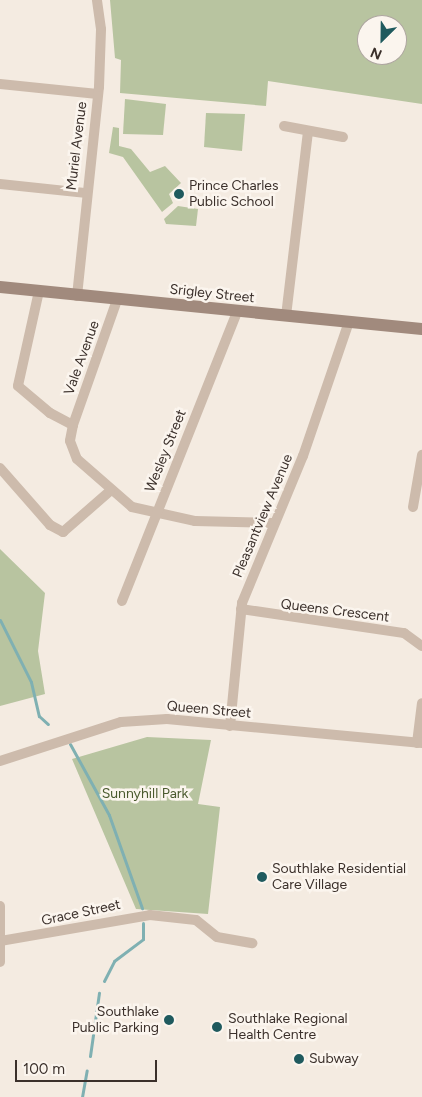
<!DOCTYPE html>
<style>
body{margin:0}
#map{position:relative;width:422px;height:1097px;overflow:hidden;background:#f4ebe1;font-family:Figtree,sans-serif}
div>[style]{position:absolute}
.green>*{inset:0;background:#b8c4a0}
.stream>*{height:3px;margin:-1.5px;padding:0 1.5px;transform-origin:1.5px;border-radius:1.5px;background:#7fb0b2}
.street>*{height:10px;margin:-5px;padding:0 5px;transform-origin:5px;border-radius:5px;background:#cdbbac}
.secondary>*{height:12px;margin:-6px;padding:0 6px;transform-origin:6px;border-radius:6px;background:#a18a7d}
.dots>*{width:14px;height:14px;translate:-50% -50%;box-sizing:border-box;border:2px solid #fbf5ee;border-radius:50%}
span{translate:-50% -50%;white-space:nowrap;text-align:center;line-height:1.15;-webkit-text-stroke:5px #fbf5ee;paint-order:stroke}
.street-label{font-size:14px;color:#3b302b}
.poi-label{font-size:14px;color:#3b302b}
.left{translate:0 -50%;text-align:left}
.right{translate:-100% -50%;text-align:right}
.park-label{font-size:14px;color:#4a5a2e}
.north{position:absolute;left:357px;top:15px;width:50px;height:50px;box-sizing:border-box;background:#fbf5ee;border:1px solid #aea6a0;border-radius:50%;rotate:203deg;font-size:14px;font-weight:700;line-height:20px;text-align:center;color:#3b302b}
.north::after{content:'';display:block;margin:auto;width:18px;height:22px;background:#1f5a5e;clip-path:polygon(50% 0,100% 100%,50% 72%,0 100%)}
.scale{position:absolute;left:15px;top:1060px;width:142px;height:22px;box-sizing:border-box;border:2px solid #3b302b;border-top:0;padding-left:6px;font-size:15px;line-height:18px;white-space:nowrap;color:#3b302b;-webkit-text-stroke:4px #fbf5ee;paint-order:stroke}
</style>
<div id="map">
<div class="green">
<div style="clip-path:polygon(evenodd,110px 0,422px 0,422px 104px,268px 81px,266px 106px,120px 93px,121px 60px,115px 58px,110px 0,367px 25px,397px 25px,397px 55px,367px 55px,367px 25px)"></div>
<div style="clip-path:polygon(125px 99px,166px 104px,163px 135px,123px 134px)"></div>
<div style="clip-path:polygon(206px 113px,245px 114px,242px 151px,204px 147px)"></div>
<div style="clip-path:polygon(113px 127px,119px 128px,119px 146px,131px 149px,150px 172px,165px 166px,181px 183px,169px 194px,173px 203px,162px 212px,123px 157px,109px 153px)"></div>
<div style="clip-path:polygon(178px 206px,198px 209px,196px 226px,166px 224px,164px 219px)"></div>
<div style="clip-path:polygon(0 549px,45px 593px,38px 651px,45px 694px,0 706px)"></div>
<div style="clip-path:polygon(147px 737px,211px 740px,198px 804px,220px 807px,208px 914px,136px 909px,72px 759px)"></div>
</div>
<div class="stream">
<div style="left:0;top:620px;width:69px;rotate:63.4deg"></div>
<div style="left:31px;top:682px;width:35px;rotate:77deg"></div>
<div style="left:39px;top:716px;width:12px;rotate:42deg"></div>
<div style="left:70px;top:744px;width:81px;rotate:61.2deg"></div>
<div style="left:109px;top:815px;width:99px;rotate:70.5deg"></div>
<div style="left:104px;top:981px;width:22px;rotate:-63deg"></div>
<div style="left:114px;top:961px;width:36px;rotate:-37deg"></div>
<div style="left:143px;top:939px;width:16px;rotate:-90deg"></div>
<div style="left:90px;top:1056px;width:64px;rotate:-81.9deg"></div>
<div style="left:82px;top:1097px;width:27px;rotate:-80deg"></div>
</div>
<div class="street">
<div style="left:0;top:84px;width:98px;rotate:5.9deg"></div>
<div style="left:284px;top:126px;width:60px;rotate:10.6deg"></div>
<div style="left:0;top:184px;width:85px;rotate:6deg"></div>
<div style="left:39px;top:291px;width:97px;rotate:102.5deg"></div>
<div style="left:18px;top:386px;width:42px;rotate:40.2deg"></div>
<div style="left:50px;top:413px;width:26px;rotate:28deg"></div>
<div style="left:77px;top:296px;width:210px;rotate:-84deg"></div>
<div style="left:99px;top:87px;width:58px;rotate:-88deg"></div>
<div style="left:101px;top:29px;width:29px;rotate:-98deg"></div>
<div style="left:117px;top:300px;width:133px;rotate:109.4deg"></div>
<div style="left:73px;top:425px;width:16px;rotate:101deg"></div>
<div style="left:70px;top:441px;width:19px;rotate:69deg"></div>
<div style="left:77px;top:459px;width:73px;rotate:41.1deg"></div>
<div style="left:132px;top:507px;width:65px;rotate:12.5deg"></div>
<div style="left:195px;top:521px;width:77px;rotate:1.5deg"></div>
<div style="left:286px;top:316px;width:185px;rotate:-83.2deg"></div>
<div style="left:0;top:468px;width:76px;rotate:48.7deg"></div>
<div style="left:50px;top:525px;width:15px;rotate:28deg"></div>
<div style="left:63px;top:532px;width:62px;rotate:-41.1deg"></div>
<div style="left:413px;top:507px;width:53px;rotate:-80.2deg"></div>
<div style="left:122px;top:601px;width:311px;rotate:-68.3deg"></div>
<div style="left:241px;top:609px;width:165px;rotate:8.4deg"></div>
<div style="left:404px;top:633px;width:22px;rotate:36deg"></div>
<div style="left:230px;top:726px;width:124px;rotate:-84.4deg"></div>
<div style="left:242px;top:603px;width:159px;rotate:-67.5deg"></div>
<div style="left:303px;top:456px;width:142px;rotate:-71.1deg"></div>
<div style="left:417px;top:743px;width:40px;rotate:-82.9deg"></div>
<div style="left:0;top:761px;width:127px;rotate:-17.9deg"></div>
<div style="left:121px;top:722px;width:46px;rotate:-3.7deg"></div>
<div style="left:167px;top:719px;width:256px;rotate:5.4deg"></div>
<div style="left:0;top:906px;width:56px;rotate:90deg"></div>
<div style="left:0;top:941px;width:152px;rotate:-9.8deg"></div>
<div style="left:150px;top:915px;width:46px;rotate:6.2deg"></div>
<div style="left:196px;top:920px;width:27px;rotate:39deg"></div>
<div style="left:217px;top:937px;width:36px;rotate:10deg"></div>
</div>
<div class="secondary">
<div style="left:0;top:287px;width:424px;rotate:5.7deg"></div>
</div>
<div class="dots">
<div style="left:179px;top:194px;background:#1f5a5e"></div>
<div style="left:262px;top:877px;background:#1f5a5e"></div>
<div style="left:169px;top:1020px;background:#1f5a5e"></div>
<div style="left:217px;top:1027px;background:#1f5a5e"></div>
<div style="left:299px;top:1059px;background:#1f5a5e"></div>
</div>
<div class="street-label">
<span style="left:77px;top:146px;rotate:-83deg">Muriel Avenue</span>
<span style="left:212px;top:294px;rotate:6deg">Srigley Street</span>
<span style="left:82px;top:358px;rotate:-70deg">Vale Avenue</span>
<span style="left:166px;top:451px;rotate:-68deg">Wesley Street</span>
<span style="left:263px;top:516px;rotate:-67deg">Pleasantview Avenue</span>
<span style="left:335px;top:611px;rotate:7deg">Queens Crescent</span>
<span style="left:209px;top:710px;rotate:5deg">Queen Street</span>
<span style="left:81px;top:913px;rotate:-12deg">Grace Street</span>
</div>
<div class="poi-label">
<span class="left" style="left:189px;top:194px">Prince Charles<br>Public School</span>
<span class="left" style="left:272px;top:877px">Southlake Residential<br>Care Village</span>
<span class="right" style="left:159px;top:1020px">Southlake<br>Public Parking</span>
<span class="left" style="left:228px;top:1027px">Southlake Regional<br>Health Centre</span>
<span class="left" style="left:309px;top:1059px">Subway</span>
</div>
<div class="park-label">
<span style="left:145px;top:794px">Sunnyhill Park</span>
</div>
<div class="north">N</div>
<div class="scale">100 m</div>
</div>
